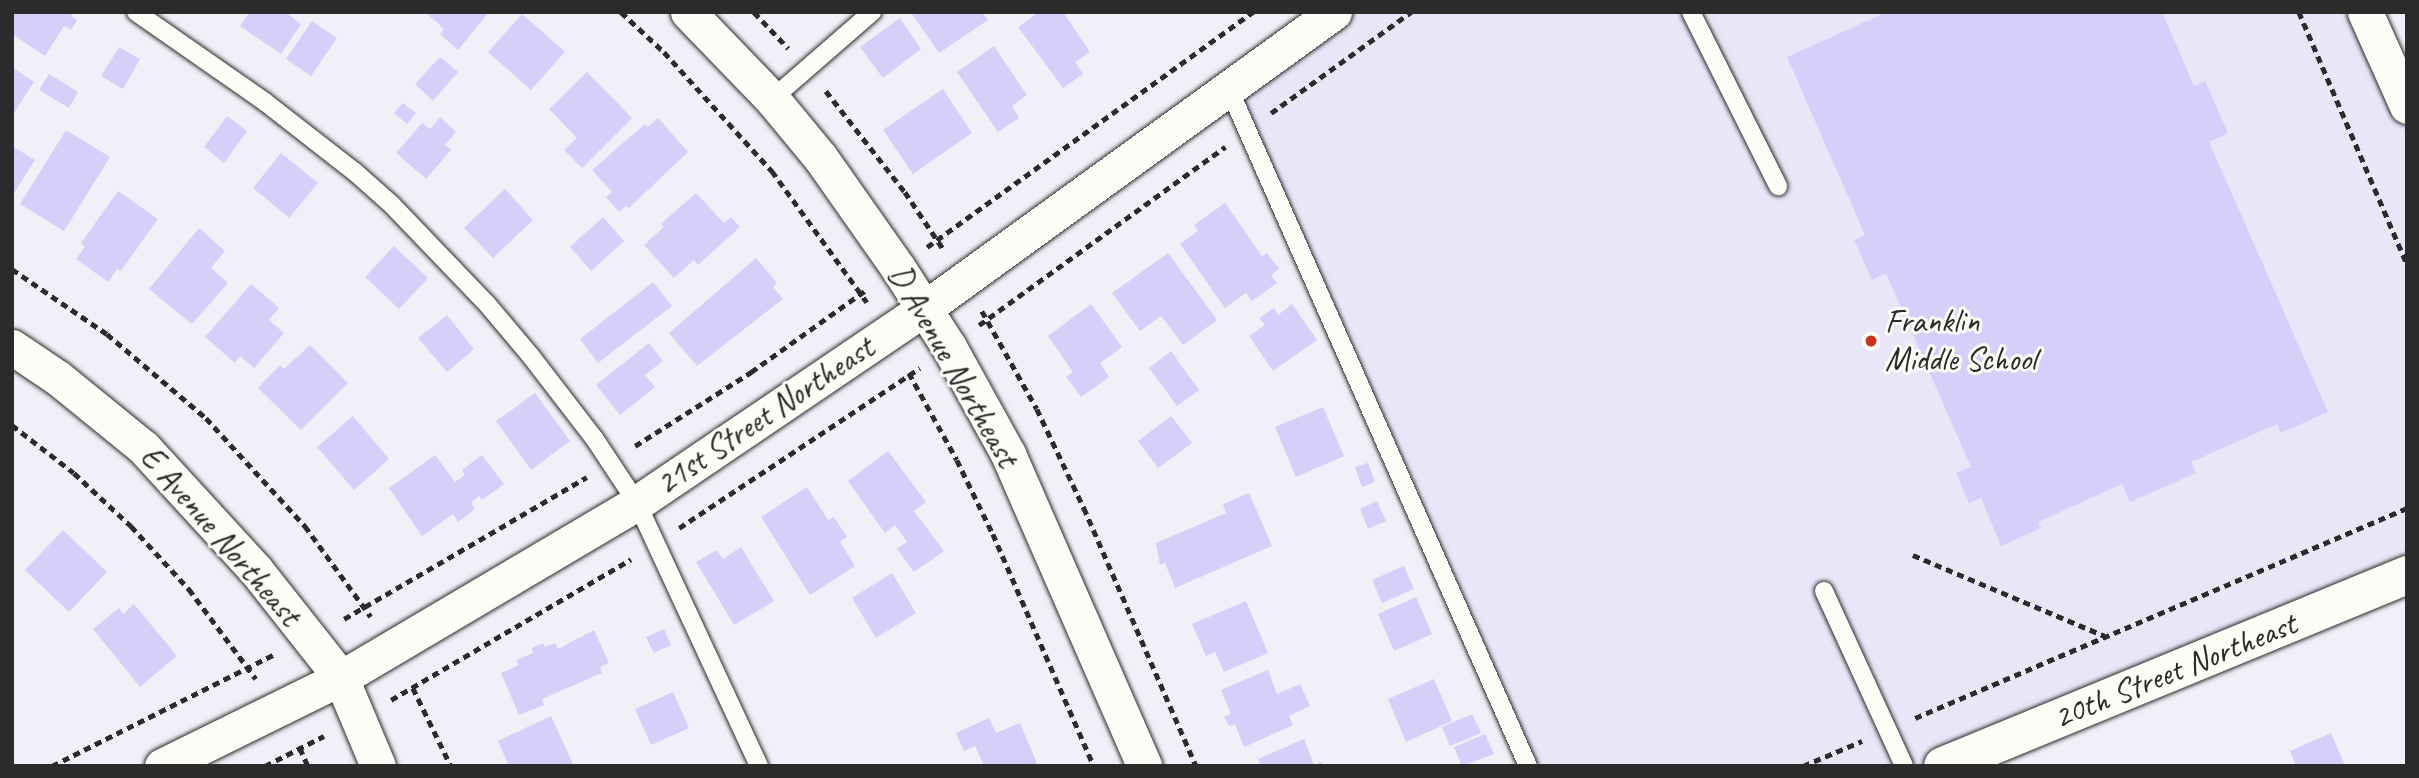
<!DOCTYPE html>
<style>
body{margin:0}
#map{position:relative;width:2419px;height:778px;overflow:hidden;background:#f1eff8;font-family:Caveat,sans-serif}
div>[style]{position:absolute}
.built>*{inset:0;background:#e9e6f8}
.building>*{inset:0;background:#d5d0f9}
.path>*{height:4.5px;margin-top:-2.25px;transform-origin:0;background:repeating-linear-gradient(90deg,#2b2b2b 0 7px,transparent 0 12px)}
.roads{filter:drop-shadow(0 0 2px #2b2b2b) drop-shadow(0 0 2px #2b2b2b)}
.service>*{height:18px;margin:-9px;padding:0 9px;transform-origin:9px;border-radius:9px;background:#fdfcf7}
.minor>*{height:35px;margin:-17.5px;padding:0 17.5px;transform-origin:17.5px;border-radius:17.5px;background:#fdfcf7}
.tertiary>*{height:38px;margin:-19px;padding:0 19px;transform-origin:19px;border-radius:19px;background:#fdfcf7}
.dots>*{width:19px;height:19px;translate:-50% -50%;box-sizing:border-box;border:4px solid #fdfcf7;border-radius:50%}
span{translate:-50% -50%;white-space:nowrap;text-align:center;line-height:1.15;-webkit-text-stroke:6px #fdfcf7;paint-order:stroke}
.poi-label{font-size:33px;color:#2b2b2b}
.left{translate:0 -50%;text-align:left}
.street-label{font-size:33px;color:#2b2b2b}
.frame{position:absolute;inset:0;border:14px solid #2b2b2b;pointer-events:none}
</style>
<div id="map">
<div class="built">
<div style="clip-path:polygon(1347px 12px,2365px 12px,2407px 106px,2407px 575px,1943px 766px,1527px 766px,1230px 105px)"></div>
</div>
<div class="building">
<div style="clip-path:polygon(12px 12px,74px 12px,71px 16px,77px 20px,71px 30px,64px 26px,45px 56px,12px 34px)"></div>
<div style="clip-path:polygon(250px 12px,285px 12px,301px 24px,281px 54px,240px 26px)"></div>
<div style="clip-path:polygon(425px 12px,489px 12px,458px 50px,440px 34px,444px 29px)"></div>
<div style="clip-path:polygon(914px 12px,982px 12px,988px 20px,939px 53px,912px 14px)"></div>
<div style="clip-path:polygon(1039px 12px,1063px 12px,1090px 52px,1075px 62px,1083px 74px,1063px 88px,1018px 27px)"></div>
<div style="clip-path:polygon(1887px 12px,2162px 12px,2194px 86px,2205px 81px,2228px 133px,2209px 142px,2328px 412px,2281px 433px,2277px 424px,2191px 462px,2196px 473px,2130px 502px,2122px 484px,2038px 522px,2041px 528px,2001px 546px,1981px 498px,1969px 503px,1956px 473px,1971px 467px,1886px 273px,1872px 280px,1854px 240px,1865px 235px,1787px 57px)"></div>
<div style="clip-path:polygon(522px 14px,565px 52px,531px 90px,488px 52px)"></div>
<div style="clip-path:polygon(900px 18px,921px 49px,883px 78px,860px 47px)"></div>
<div style="clip-path:polygon(312px 21px,337px 38px,311px 76px,286px 59px)"></div>
<div style="clip-path:polygon(994px 46px,1027px 95px,1012px 106px,1019px 118px,998px 132px,957px 72px)"></div>
<div style="clip-path:polygon(119px 47px,140px 59px,123px 89px,101px 76px)"></div>
<div style="clip-path:polygon(440px 57px,458px 72px,433px 101px,415px 84px)"></div>
<div style="clip-path:polygon(12px 67px,34px 82px,12px 116px)"></div>
<div style="clip-path:polygon(587px 72px,632px 118px,582px 168px,564px 150px,577px 138px,549px 109px)"></div>
<div style="clip-path:polygon(49px 74px,78px 92px,69px 108px,39px 90px)"></div>
<div style="clip-path:polygon(943px 89px,972px 133px,913px 174px,883px 130px)"></div>
<div style="clip-path:polygon(403px 103px,416px 113px,407px 124px,394px 113px)"></div>
<div style="clip-path:polygon(227px 116px,247px 131px,224px 163px,204px 147px)"></div>
<div style="clip-path:polygon(440px 117px,456px 132px,445px 145px,451px 150px,426px 179px,396px 153px,422px 123px,430px 129px)"></div>
<div style="clip-path:polygon(658px 118px,688px 152px,629px 208px,626px 206px,619px 212px,606px 197px,612px 192px,592px 170px,645px 124px,648px 127px)"></div>
<div style="clip-path:polygon(66px 130px,110px 157px,64px 231px,20px 204px)"></div>
<div style="clip-path:polygon(12px 146px,35px 160px,14px 193px,12px 192px)"></div>
<div style="clip-path:polygon(281px 153px,318px 183px,289px 218px,253px 188px)"></div>
<div style="clip-path:polygon(505px 189px,533px 220px,493px 258px,464px 228px)"></div>
<div style="clip-path:polygon(118px 191px,158px 219px,121px 271px,117px 269px,108px 282px,76px 259px,85px 247px,81px 243px)"></div>
<div style="clip-path:polygon(696px 193px,724px 223px,731px 217px,740px 227px,698px 265px,694px 260px,674px 278px,644px 245px,664px 227px,661px 224px)"></div>
<div style="clip-path:polygon(1225px 203px,1262px 256px,1267px 253px,1279px 269px,1271px 275px,1277px 283px,1252px 301px,1246px 293px,1225px 308px,1180px 244px,1198px 231px,1194px 225px)"></div>
<div style="clip-path:polygon(603px 217px,624px 241px,591px 271px,570px 247px)"></div>
<div style="clip-path:polygon(199px 228px,225px 251px,211px 268px,228px 283px,192px 324px,149px 289px)"></div>
<div style="clip-path:polygon(394px 246px,428px 278px,399px 309px,365px 277px)"></div>
<div style="clip-path:polygon(1168px 253px,1217px 320px,1183px 345px,1161px 316px,1140px 331px,1112px 293px)"></div>
<div style="clip-path:polygon(756px 258px,777px 283px,773px 287px,783px 299px,697px 366px,669px 333px)"></div>
<div style="clip-path:polygon(653px 282px,672px 306px,598px 363px,580px 339px)"></div>
<div style="clip-path:polygon(251px 284px,279px 308px,269px 320px,284px 333px,254px 368px,240px 356px,235px 363px,205px 337px)"></div>
<div style="clip-path:polygon(1091px 304px,1122px 347px,1100px 363px,1109px 377px,1081px 397px,1066px 377px,1073px 372px,1048px 336px)"></div>
<div style="clip-path:polygon(1292px 304px,1317px 340px,1273px 371px,1249px 336px,1265px 325px,1259px 318px,1274px 308px,1278px 315px)"></div>
<div style="clip-path:polygon(447px 315px,474px 349px,447px 372px,418px 338px)"></div>
<div style="clip-path:polygon(649px 343px,663px 361px,645px 375px,655px 387px,620px 415px,596px 385px)"></div>
<div style="clip-path:polygon(310px 345px,348px 383px,301px 430px,258px 388px,280px 365px,284px 369px)"></div>
<div style="clip-path:polygon(1171px 351px,1199px 390px,1177px 406px,1149px 368px)"></div>
<div style="clip-path:polygon(535px 393px,570px 441px,531px 470px,496px 421px)"></div>
<div style="clip-path:polygon(1323px 407px,1344px 456px,1296px 477px,1275px 427px)"></div>
<div style="clip-path:polygon(353px 416px,389px 459px,354px 490px,317px 447px)"></div>
<div style="clip-path:polygon(1171px 416px,1192px 443px,1158px 468px,1138px 441px)"></div>
<div style="clip-path:polygon(888px 451px,926px 502px,914px 511px,944px 551px,914px 572px,897px 549px,907px 542px,895px 525px,885px 533px,848px 481px)"></div>
<div style="clip-path:polygon(435px 455px,455px 482px,465px 475px,462px 470px,482px 455px,504px 484px,482px 500px,479px 496px,471px 503px,475px 509px,458px 522px,453px 514px,422px 536px,389px 488px)"></div>
<div style="clip-path:polygon(1368px 463px,1375px 482px,1362px 487px,1355px 467px)"></div>
<div style="clip-path:polygon(807px 487px,828px 520px,834px 517px,847px 537px,840px 542px,855px 566px,810px 595px,761px 517px)"></div>
<div style="clip-path:polygon(1249px 493px,1272px 546px,1175px 588px,1165px 563px,1160px 565px,1156px 543px,1226px 513px,1223px 504px)"></div>
<div style="clip-path:polygon(1377px 501px,1386px 521px,1368px 529px,1360px 509px)"></div>
<div style="clip-path:polygon(63px 530px,107px 572px,69px 612px,25px 570px)"></div>
<div style="clip-path:polygon(741px 547px,774px 601px,734px 625px,696px 562px,717px 550px,723px 559px)"></div>
<div style="clip-path:polygon(1404px 566px,1414px 589px,1382px 603px,1372px 580px)"></div>
<div style="clip-path:polygon(892px 573px,916px 613px,876px 638px,852px 598px)"></div>
<div style="clip-path:polygon(1416px 597px,1432px 634px,1394px 651px,1378px 614px)"></div>
<div style="clip-path:polygon(1246px 601px,1268px 653px,1224px 672px,1215px 652px,1206px 656px,1192px 624px)"></div>
<div style="clip-path:polygon(134px 604px,177px 656px,140px 687px,93px 629px,119px 608px,123px 614px)"></div>
<div style="clip-path:polygon(664px 629px,671px 645px,654px 653px,646px 637px)"></div>
<div style="clip-path:polygon(594px 630px,609px 663px,600px 667px,602px 673px,542px 699px,544px 705px,519px 715px,501px 673px,519px 665px,516px 660px,533px 653px,532px 648px,543px 643px,545px 647px,555px 643px,558px 649px)"></div>
<div style="clip-path:polygon(1268px 670px,1277px 694px,1300px 684px,1310px 706px,1289px 716px,1293px 725px,1244px 747px,1235px 724px,1229px 726px,1224px 717px,1231px 714px,1221px 690px)"></div>
<div style="clip-path:polygon(1434px 679px,1452px 721px,1406px 742px,1388px 699px)"></div>
<div style="clip-path:polygon(673px 692px,689px 728px,651px 745px,635px 709px)"></div>
<div style="clip-path:polygon(1472px 714px,1481px 733px,1450px 746px,1442px 727px)"></div>
<div style="clip-path:polygon(551px 716px,573px 764px,509px 766px,498px 741px)"></div>
<div style="clip-path:polygon(989px 718px,996px 733px,1020px 723px,1038px 766px,984px 766px,975px 746px,964px 751px,956px 733px)"></div>
<div style="clip-path:polygon(2331px 733px,2345px 766px,2296px 766px,2290px 751px)"></div>
<div style="clip-path:polygon(1485px 734px,1494px 754px,1462px 766px,1454px 747px)"></div>
<div style="clip-path:polygon(1304px 739px,1314px 765px,1321px 762px,1323px 766px,1261px 766px,1258px 759px)"></div>
</div>
<div class="path">
<div style="left:621px;top:12px;width:59px;rotate:42.9deg"></div>
<div style="left:664px;top:52px;width:161px;rotate:47.8deg"></div>
<div style="left:772px;top:171px;width:162px;rotate:54.1deg"></div>
<div style="left:754px;top:12px;width:50px;rotate:46.6deg"></div>
<div style="left:2299px;top:12px;width:274px;rotate:66.8deg"></div>
<div style="left:826px;top:91px;width:128px;rotate:52deg"></div>
<div style="left:905px;top:192px;width:70px;rotate:56.1deg"></div>
<div style="left:1271px;top:113px;width:173px;rotate:-35.8deg"></div>
<div style="left:927px;top:247px;width:402px;rotate:-35.8deg"></div>
<div style="left:12px;top:269px;width:115px;rotate:34.4deg"></div>
<div style="left:107px;top:334px;width:130px;rotate:40.3deg"></div>
<div style="left:206px;top:418px;width:147px;rotate:47.5deg"></div>
<div style="left:305px;top:526px;width:112px;rotate:54deg"></div>
<div style="left:982px;top:311px;width:112px;rotate:60.7deg"></div>
<div style="left:1037px;top:409px;width:110px;rotate:64.6deg"></div>
<div style="left:1084px;top:508px;width:281px;rotate:66.5deg"></div>
<div style="left:979px;top:325px;width:304px;rotate:-35.9deg"></div>
<div style="left:909px;top:373px;width:99px;rotate:61.1deg"></div>
<div style="left:957px;top:460px;width:82px;rotate:64.1deg"></div>
<div style="left:993px;top:534px;width:253px;rotate:66.5deg"></div>
<div style="left:12px;top:425px;width:78px;rotate:37.7deg"></div>
<div style="left:74px;top:473px;width:78px;rotate:42.9deg"></div>
<div style="left:131px;top:526px;width:86px;rotate:47.4deg"></div>
<div style="left:189px;top:589px;width:112px;rotate:53.3deg"></div>
<div style="left:635px;top:446px;width:138px;rotate:-32.5deg"></div>
<div style="left:751px;top:372px;width:141px;rotate:-35.5deg"></div>
<div style="left:679px;top:528px;width:289px;rotate:-33.6deg"></div>
<div style="left:1913px;top:555px;width:208px;rotate:22.9deg"></div>
<div style="left:344px;top:619px;width:281px;rotate:-30.3deg"></div>
<div style="left:413px;top:688px;width:87px;rotate:64deg"></div>
<div style="left:391px;top:700px;width:278px;rotate:-30.4deg"></div>
<div style="left:1915px;top:718px;width:535px;rotate:-23.11deg"></div>
<div style="left:300px;top:748px;width:20px;rotate:66deg"></div>
<div style="left:52px;top:766px;width:250px;rotate:-26.7deg"></div>
<div style="left:265px;top:766px;width:66px;rotate:-27deg"></div>
<div style="left:1803px;top:766px;width:64px;rotate:-23deg"></div>
</div>
<div class="roads">
<div class="service">
<div style="left:136px;top:12px;width:157px;rotate:34.9deg"></div>
<div style="left:265px;top:102px;width:114px;rotate:37.9deg"></div>
<div style="left:355px;top:172px;width:50px;rotate:41.7deg"></div>
<div style="left:392px;top:205px;width:137px;rotate:46.2deg"></div>
<div style="left:487px;top:304px;width:67px;rotate:49.9deg"></div>
<div style="left:530px;top:355px;width:105px;rotate:52.4deg"></div>
<div style="left:594px;top:438px;width:78px;rotate:56.5deg"></div>
<div style="left:637px;top:503px;width:290px;rotate:65.1deg"></div>
<div style="left:1691px;top:12px;width:195px;rotate:63.4deg"></div>
<div style="left:1229px;top:89px;width:740px;rotate:66.17deg"></div>
<div style="left:772px;top:99px;width:133px;rotate:-41deg"></div>
<div style="left:1824px;top:591px;width:192px;rotate:65.4deg"></div>
</div>
<div class="minor">
<div style="left:688px;top:12px;width:121px;rotate:46deg"></div>
<div style="left:772px;top:99px;width:75px;rotate:50.4deg"></div>
<div style="left:820px;top:157px;width:136px;rotate:54.9deg"></div>
<div style="left:898px;top:268px;width:94px;rotate:57.2deg"></div>
<div style="left:949px;top:347px;width:122px;rotate:61.1deg"></div>
<div style="left:1008px;top:454px;width:340px;rotate:66.4deg"></div>
<div style="left:2365px;top:12px;width:103px;rotate:65.9deg"></div>
<div style="left:12px;top:347px;width:55px;rotate:34deg"></div>
<div style="left:58px;top:378px;width:111px;rotate:39.1deg"></div>
<div style="left:144px;top:448px;width:164px;rotate:47.5deg"></div>
<div style="left:255px;top:569px;width:139px;rotate:51.7deg"></div>
<div style="left:341px;top:678px;width:95px;rotate:67.2deg"></div>
<div style="left:162px;top:766px;width:199px;rotate:-26.2deg"></div>
<div style="left:341px;top:678px;width:344px;rotate:-30.6deg"></div>
<div style="left:637px;top:503px;width:348px;rotate:-34.1deg"></div>
<div style="left:925px;top:308px;width:505px;rotate:-35.89deg"></div>
</div>
<div class="tertiary">
<div style="left:1943px;top:766px;width:502px;rotate:-22.37deg"></div>
</div>
</div>
<div class="dots">
<div style="left:1871px;top:341px;background:#c8321e"></div>
</div>
<div class="poi-label">
<span class="left" style="left:1885px;top:341px">Franklin<br>Middle School</span>
</div>
<div class="street-label">
<span style="left:953px;top:366px;rotate:60deg">D Avenue Northeast</span>
<span style="left:765px;top:416px;rotate:-34deg">21st Street Northeast</span>
<span style="left:220px;top:536px;rotate:49deg">E Avenue Northeast</span>
<span style="left:2175px;top:671px;rotate:-22deg">20th Street Northeast</span>
</div>
<div class="frame"></div>
</div>
